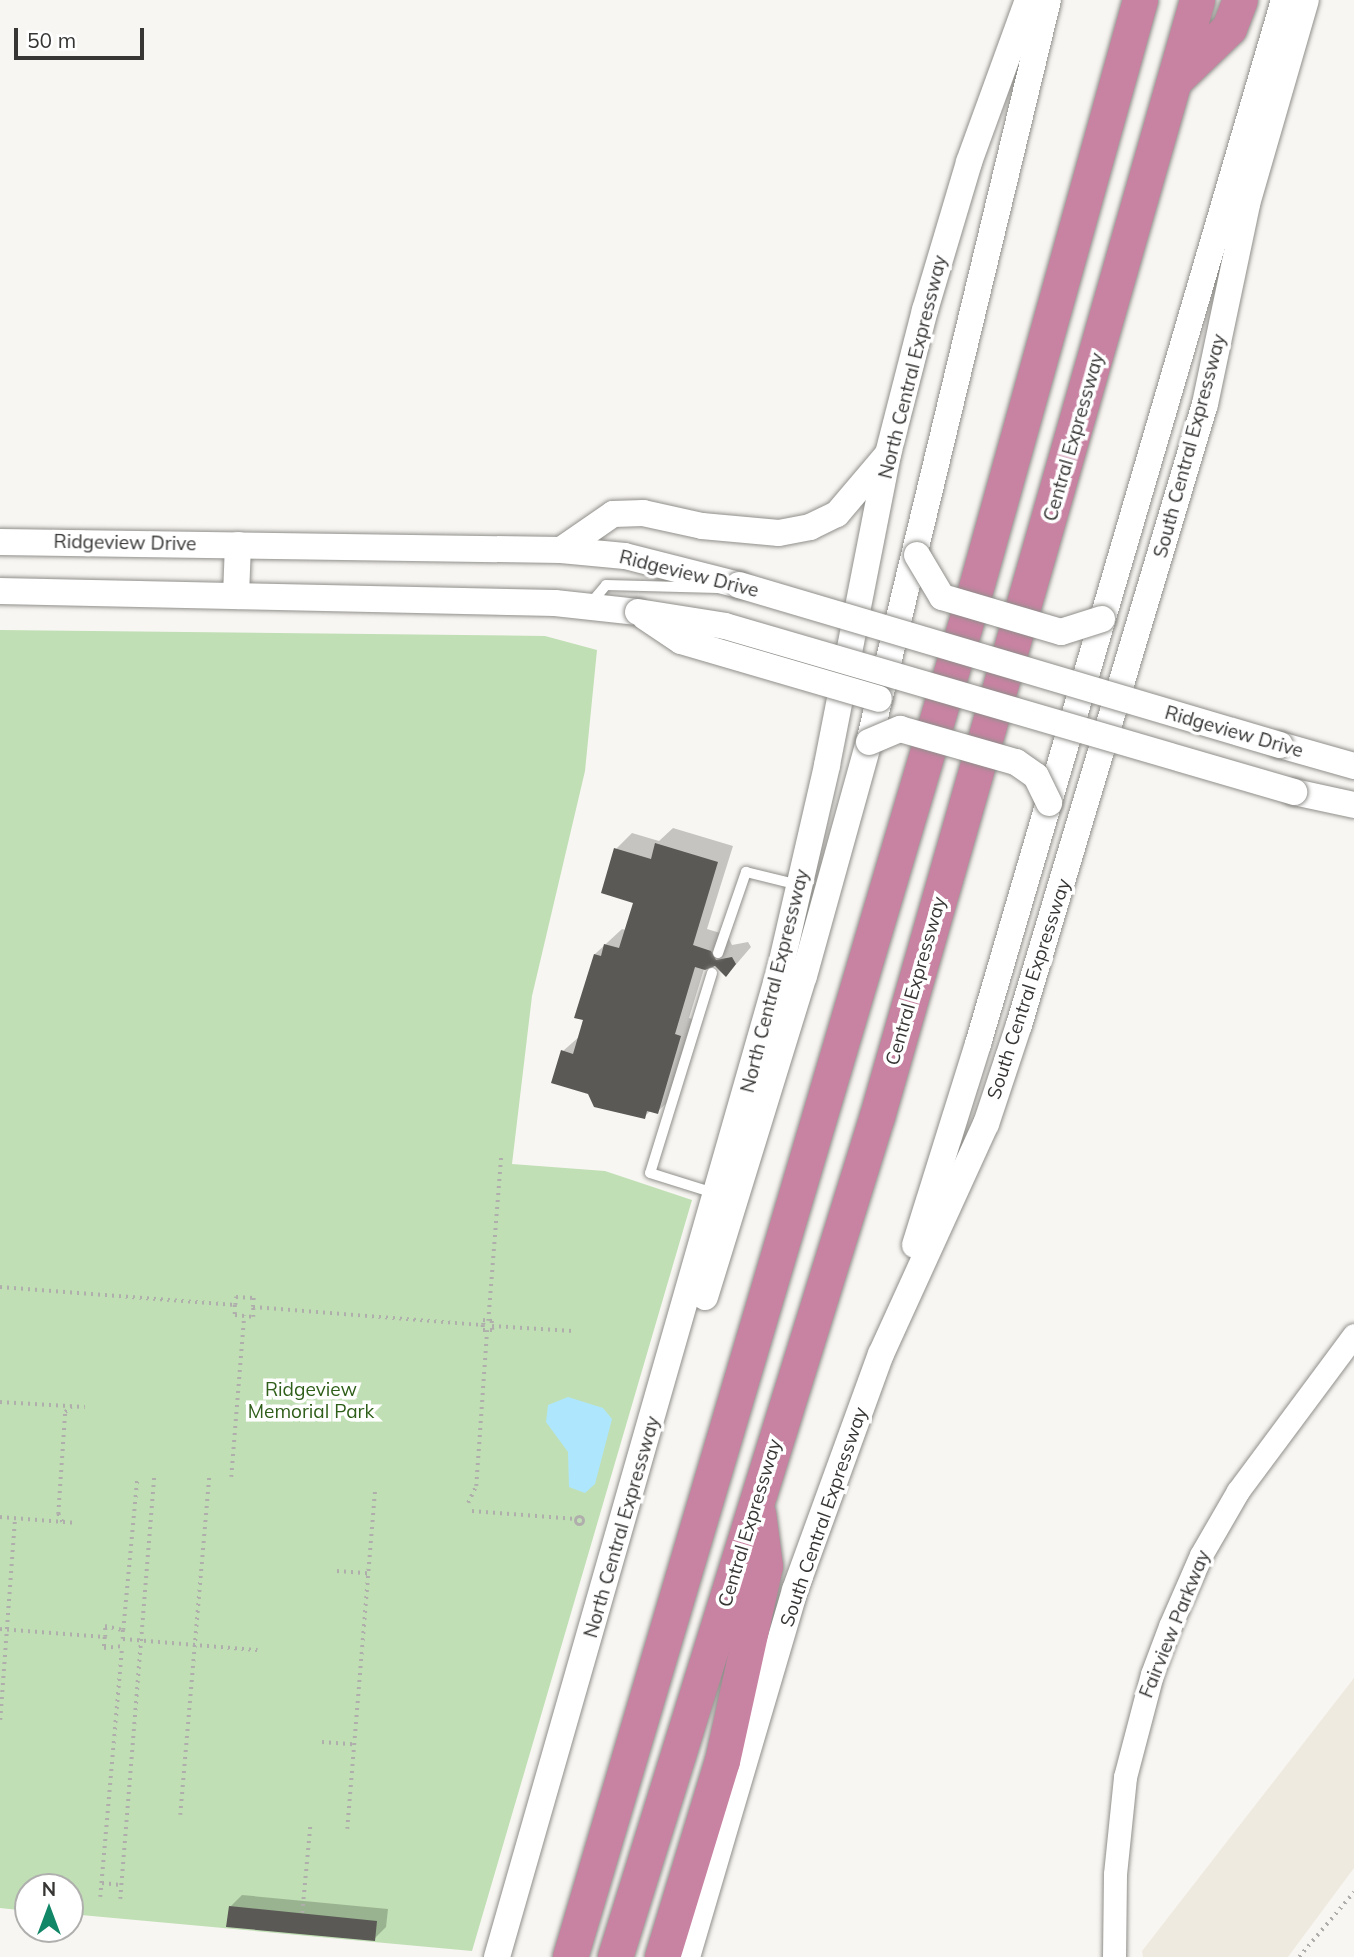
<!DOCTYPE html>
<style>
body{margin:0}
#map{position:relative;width:1354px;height:1957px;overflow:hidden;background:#f8f6f2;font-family:Mulish,sans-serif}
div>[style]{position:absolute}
.built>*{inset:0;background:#efeadf}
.green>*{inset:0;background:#c0dfb5}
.water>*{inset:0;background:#aee7fd}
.shadow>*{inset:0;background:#0003}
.building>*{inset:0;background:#5a5955}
.path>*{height:3.5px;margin-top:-1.75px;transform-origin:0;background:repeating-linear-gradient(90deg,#b0aeac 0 2px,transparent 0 7px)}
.path>.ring{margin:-1.75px;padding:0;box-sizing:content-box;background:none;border:3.5px solid #b0aeac;border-radius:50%}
.roads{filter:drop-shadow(0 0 2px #908f8b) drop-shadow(0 0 2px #908f8b)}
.service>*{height:10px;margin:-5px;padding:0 5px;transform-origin:5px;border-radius:5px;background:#fff}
.tertiary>*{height:23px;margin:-11.5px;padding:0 11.5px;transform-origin:11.5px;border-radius:11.5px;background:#fff}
.secondary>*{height:26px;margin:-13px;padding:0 13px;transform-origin:13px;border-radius:13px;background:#fff}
.motorway>*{height:35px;margin:-17.5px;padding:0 17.5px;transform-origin:17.5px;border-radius:17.5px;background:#c883a2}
.bridges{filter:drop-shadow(0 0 2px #908f8b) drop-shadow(0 0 2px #908f8b)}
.secondary-bridge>*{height:26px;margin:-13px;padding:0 13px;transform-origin:13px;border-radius:13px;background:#fff}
span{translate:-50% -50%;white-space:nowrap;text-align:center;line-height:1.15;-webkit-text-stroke:7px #fff;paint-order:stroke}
.street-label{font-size:19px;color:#373635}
.park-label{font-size:19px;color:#2f5e1a}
.north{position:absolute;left:14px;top:1873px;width:70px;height:70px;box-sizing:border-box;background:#fff;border:2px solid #afafae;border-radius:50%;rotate:0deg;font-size:19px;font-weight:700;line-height:28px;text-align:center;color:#373635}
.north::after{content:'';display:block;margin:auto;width:24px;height:32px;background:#118767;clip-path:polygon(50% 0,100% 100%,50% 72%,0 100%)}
.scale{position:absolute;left:14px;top:28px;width:130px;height:32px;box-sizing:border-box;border:4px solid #373635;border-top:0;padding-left:9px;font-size:21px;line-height:24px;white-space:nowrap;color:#373635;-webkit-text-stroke:5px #fff;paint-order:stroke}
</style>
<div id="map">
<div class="built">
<div style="clip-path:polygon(1354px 1678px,1354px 1868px,1288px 1957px,1143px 1957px,1142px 1951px)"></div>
</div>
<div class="green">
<div style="clip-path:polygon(0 630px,545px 636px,597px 650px,585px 771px,532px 996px,512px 1164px,605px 1171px,692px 1200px,472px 1951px,70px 1914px,70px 1887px,28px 1887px,28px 1911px,0 1908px)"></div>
</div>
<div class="water">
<div style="clip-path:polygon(568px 1397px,603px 1408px,612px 1419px,595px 1484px,585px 1493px,569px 1487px,568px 1452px,546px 1422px,548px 1405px)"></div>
</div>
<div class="shadow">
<div style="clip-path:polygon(673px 828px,733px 846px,707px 929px,727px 935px,732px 945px,748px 942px,751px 947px,727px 975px,715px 964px,704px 969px,689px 1018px,696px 1020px,673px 1097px,657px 1112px,651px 1110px,644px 1117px,563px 1051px,580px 1036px,595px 954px,622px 929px,626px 930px,635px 902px,616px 849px,632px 833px,659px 841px)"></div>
<div style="clip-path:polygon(242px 1895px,388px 1909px,386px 1927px,374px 1939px,230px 1907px)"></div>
</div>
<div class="building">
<div style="clip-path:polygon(655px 843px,718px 862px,693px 945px,711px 951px,716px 960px,732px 957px,736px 964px,726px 977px,715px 966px,705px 970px,695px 967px,675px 1034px,681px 1036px,658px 1114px,647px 1111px,645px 1119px,594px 1107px,588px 1094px,551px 1083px,561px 1050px,573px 1054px,583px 1020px,574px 1018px,594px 954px,601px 956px,604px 944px,619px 948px,633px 903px,601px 893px,614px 848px,651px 859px)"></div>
<div style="clip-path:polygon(229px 1906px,377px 1921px,375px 1941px,226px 1927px)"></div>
</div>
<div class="path">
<div style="left:0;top:1287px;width:236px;rotate:4.4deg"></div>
<div style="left:235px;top:1305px;width:8px;rotate:-83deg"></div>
<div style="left:236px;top:1297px;width:18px;rotate:3deg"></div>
<div style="left:254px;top:1298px;width:9px;rotate:96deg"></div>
<div style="left:253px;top:1307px;width:231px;rotate:4.5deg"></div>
<div style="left:483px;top:1325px;width:5px;rotate:-90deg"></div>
<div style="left:483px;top:1320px;width:9px;rotate:6deg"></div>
<div style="left:492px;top:1321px;width:5px;rotate:90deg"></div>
<div style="left:492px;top:1326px;width:81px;rotate:3.5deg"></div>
<div style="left:235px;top:1305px;width:10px;rotate:90deg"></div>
<div style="left:235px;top:1315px;width:18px;rotate:6deg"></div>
<div style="left:253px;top:1317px;width:10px;rotate:-90deg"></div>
<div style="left:488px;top:1321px;width:168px;rotate:-85.5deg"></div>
<div style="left:483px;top:1325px;width:5px;rotate:90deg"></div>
<div style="left:483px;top:1330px;width:9px"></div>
<div style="left:492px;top:1330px;width:4px;rotate:-90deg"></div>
<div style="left:0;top:1402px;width:85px;rotate:3.4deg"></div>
<div style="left:231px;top:1477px;width:162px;rotate:-85.4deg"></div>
<div style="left:468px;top:1503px;width:19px;rotate:-65deg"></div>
<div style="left:476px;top:1486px;width:156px;rotate:-86deg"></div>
<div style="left:472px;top:1511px;width:104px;rotate:4.4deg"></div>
<div class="ring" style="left:575.5px;top:1516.5px;width:5.5px;height:5.5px"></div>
<div style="left:0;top:1517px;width:77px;rotate:4.5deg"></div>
<div style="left:62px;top:1522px;width:9px;rotate:-117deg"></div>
<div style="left:58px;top:1514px;width:102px;rotate:-86.1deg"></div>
<div style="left:65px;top:1412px;width:8px;rotate:-40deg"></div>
<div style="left:337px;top:1571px;width:31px;rotate:4deg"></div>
<div style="left:0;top:1629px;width:105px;rotate:4.4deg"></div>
<div style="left:105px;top:1637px;width:11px;rotate:-90deg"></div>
<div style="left:105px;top:1626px;width:18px;rotate:13deg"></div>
<div style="left:123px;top:1630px;width:9px;rotate:90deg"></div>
<div style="left:123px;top:1639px;width:135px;rotate:4.7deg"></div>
<div style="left:123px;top:1630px;width:151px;rotate:-84.7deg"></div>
<div style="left:105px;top:1637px;width:11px;rotate:95deg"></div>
<div style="left:104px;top:1648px;width:18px;rotate:-6deg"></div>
<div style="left:0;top:1720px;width:203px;rotate:-85.8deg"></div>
<div style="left:322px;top:1742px;width:31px;rotate:4deg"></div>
<div style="left:180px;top:1815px;width:341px;rotate:-85.1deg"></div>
<div style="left:347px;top:1829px;width:342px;rotate:-85.3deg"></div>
<div style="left:102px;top:1883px;width:19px;rotate:6deg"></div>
<div style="left:100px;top:1897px;width:251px;rotate:-85deg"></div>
<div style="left:120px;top:1899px;width:424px;rotate:-85.4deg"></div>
<div style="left:302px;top:1913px;width:87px;rotate:-84.7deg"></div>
<div style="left:1299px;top:1957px;width:85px;rotate:-49.8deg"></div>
</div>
<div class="roads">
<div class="service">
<div style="left:591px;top:603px;width:23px;rotate:-50deg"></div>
<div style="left:606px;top:585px;width:112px;rotate:1.5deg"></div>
<div style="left:718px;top:953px;width:86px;rotate:-70.9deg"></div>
<div style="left:746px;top:872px;width:55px;rotate:13.8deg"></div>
<div style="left:712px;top:973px;width:209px;rotate:107.2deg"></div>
<div style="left:650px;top:1173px;width:67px;rotate:17.4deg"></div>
</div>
<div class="tertiary">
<div style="left:1114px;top:1957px;width:83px;rotate:-89.3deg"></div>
<div style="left:1115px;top:1874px;width:98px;rotate:-84.1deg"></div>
<div style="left:1125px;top:1777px;width:106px;rotate:-75.3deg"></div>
<div style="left:1152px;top:1674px;width:51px;rotate:-69.4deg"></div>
<div style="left:1170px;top:1626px;width:77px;rotate:-66.4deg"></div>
<div style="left:1201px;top:1555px;width:74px;rotate:-60deg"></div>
<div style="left:1238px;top:1491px;width:194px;rotate:-53.4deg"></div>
</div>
<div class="secondary">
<div style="left:0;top:542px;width:561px;rotate:0.82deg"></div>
<div style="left:561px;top:550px;width:64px;rotate:5.4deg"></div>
<div style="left:625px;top:556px;width:118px;rotate:14.3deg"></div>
<div style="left:561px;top:550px;width:63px;rotate:-34.7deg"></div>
<div style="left:613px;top:514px;width:30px;rotate:-2deg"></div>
<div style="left:643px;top:513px;width:60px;rotate:12.4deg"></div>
<div style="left:702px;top:526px;width:77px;rotate:5.2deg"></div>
<div style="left:779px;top:533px;width:32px;rotate:-11deg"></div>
<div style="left:810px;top:527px;width:30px;rotate:-26deg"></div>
<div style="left:837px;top:514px;width:77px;rotate:-49.7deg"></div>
<div style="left:0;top:591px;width:555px;rotate:1.24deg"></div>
<div style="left:555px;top:603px;width:83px;rotate:6.2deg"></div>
<div style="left:236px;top:596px;width:51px;rotate:-87.8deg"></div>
<div style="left:1280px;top:745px;width:77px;rotate:15.8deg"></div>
<div style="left:1294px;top:792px;width:61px;rotate:12.2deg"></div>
<div style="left:915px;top:1245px;width:211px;rotate:-72.6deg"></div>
<div style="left:978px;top:1044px;width:1088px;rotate:-73.66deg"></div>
<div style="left:705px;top:1297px;width:336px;rotate:-72.9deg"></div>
<div style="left:804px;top:976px;width:243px;rotate:-74.5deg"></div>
<div style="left:869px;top:742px;width:763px;rotate:-76.44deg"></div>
<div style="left:497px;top:1957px;width:1032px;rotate:-74.02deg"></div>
<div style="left:781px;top:965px;width:205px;rotate:-77deg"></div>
<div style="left:827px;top:765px;width:317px;rotate:-78.9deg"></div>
<div style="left:888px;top:454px;width:149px;rotate:-75.6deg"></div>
<div style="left:925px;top:310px;width:154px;rotate:-73.4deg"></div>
<div style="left:969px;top:162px;width:172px;rotate:-70deg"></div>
<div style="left:687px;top:1957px;width:383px;rotate:-73.6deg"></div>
<div style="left:795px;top:1590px;width:251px;rotate:-70deg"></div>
<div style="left:881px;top:1354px;width:253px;rotate:-65.5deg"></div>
<div style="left:986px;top:1124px;width:104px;rotate:-71.6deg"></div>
<div style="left:1019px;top:1025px;width:648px;rotate:-73.33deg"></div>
<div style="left:1205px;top:404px;width:204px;rotate:-78.1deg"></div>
<div style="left:1247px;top:204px;width:212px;rotate:-73.9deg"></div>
</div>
<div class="motorway">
<div style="left:1175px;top:80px;width:75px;rotate:-43.9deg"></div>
<div style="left:1229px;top:28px;width:30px;rotate:-69deg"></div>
<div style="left:570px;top:1957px;width:1417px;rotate:-73.48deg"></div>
<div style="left:973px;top:598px;width:621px;rotate:-74.4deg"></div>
<div style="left:615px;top:1957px;width:881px;rotate:-72.7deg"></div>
<div style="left:877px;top:1116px;width:1161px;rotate:-74deg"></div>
<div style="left:662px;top:1957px;width:205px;rotate:-73deg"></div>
<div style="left:722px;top:1761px;width:200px;rotate:-77.6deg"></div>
<div style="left:765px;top:1566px;width:53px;rotate:-97.5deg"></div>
</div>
</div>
<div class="bridges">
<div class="secondary-bridge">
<div style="left:917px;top:555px;width:49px;rotate:59.2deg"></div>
<div style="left:942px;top:597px;width:124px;rotate:16.4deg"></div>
<div style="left:1061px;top:632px;width:43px;rotate:-17.6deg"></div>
<div style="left:739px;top:585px;width:564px;rotate:16.48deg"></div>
<div style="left:638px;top:612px;width:88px;rotate:9.1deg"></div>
<div style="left:725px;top:626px;width:593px;rotate:16.26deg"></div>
<div style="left:645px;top:617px;width:43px;rotate:33.7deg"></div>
<div style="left:681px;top:641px;width:206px;rotate:16.3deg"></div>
<div style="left:869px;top:742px;width:34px;rotate:-23deg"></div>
<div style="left:900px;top:729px;width:121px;rotate:15.9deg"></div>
<div style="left:1016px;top:762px;width:24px;rotate:35deg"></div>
<div style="left:1036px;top:776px;width:30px;rotate:64deg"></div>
</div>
</div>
<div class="street-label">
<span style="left:913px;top:367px;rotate:-76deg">North Central Expressway</span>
<span style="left:1074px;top:437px;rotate:-74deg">Central Expressway</span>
<span style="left:1190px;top:446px;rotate:-75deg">South Central Expressway</span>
<span style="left:125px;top:543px;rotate:1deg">Ridgeview Drive</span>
<span style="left:689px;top:574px;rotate:14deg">Ridgeview Drive</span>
<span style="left:1234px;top:732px;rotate:16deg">Ridgeview Drive</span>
<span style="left:775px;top:981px;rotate:-76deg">North Central Expressway</span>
<span style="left:916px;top:981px;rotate:-74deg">Central Expressway</span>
<span style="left:1029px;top:989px;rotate:-72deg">South Central Expressway</span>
<span style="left:824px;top:1517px;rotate:-71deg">South Central Expressway</span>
<span style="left:750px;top:1523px;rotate:-73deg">Central Expressway</span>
<span style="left:622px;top:1527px;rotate:-74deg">North Central Expressway</span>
<span style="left:1175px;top:1624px;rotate:-68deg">Fairview Parkway</span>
</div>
<div class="park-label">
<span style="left:311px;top:1401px">Ridgeview<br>Memorial Park</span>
</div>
<div class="north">N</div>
<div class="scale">50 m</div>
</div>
